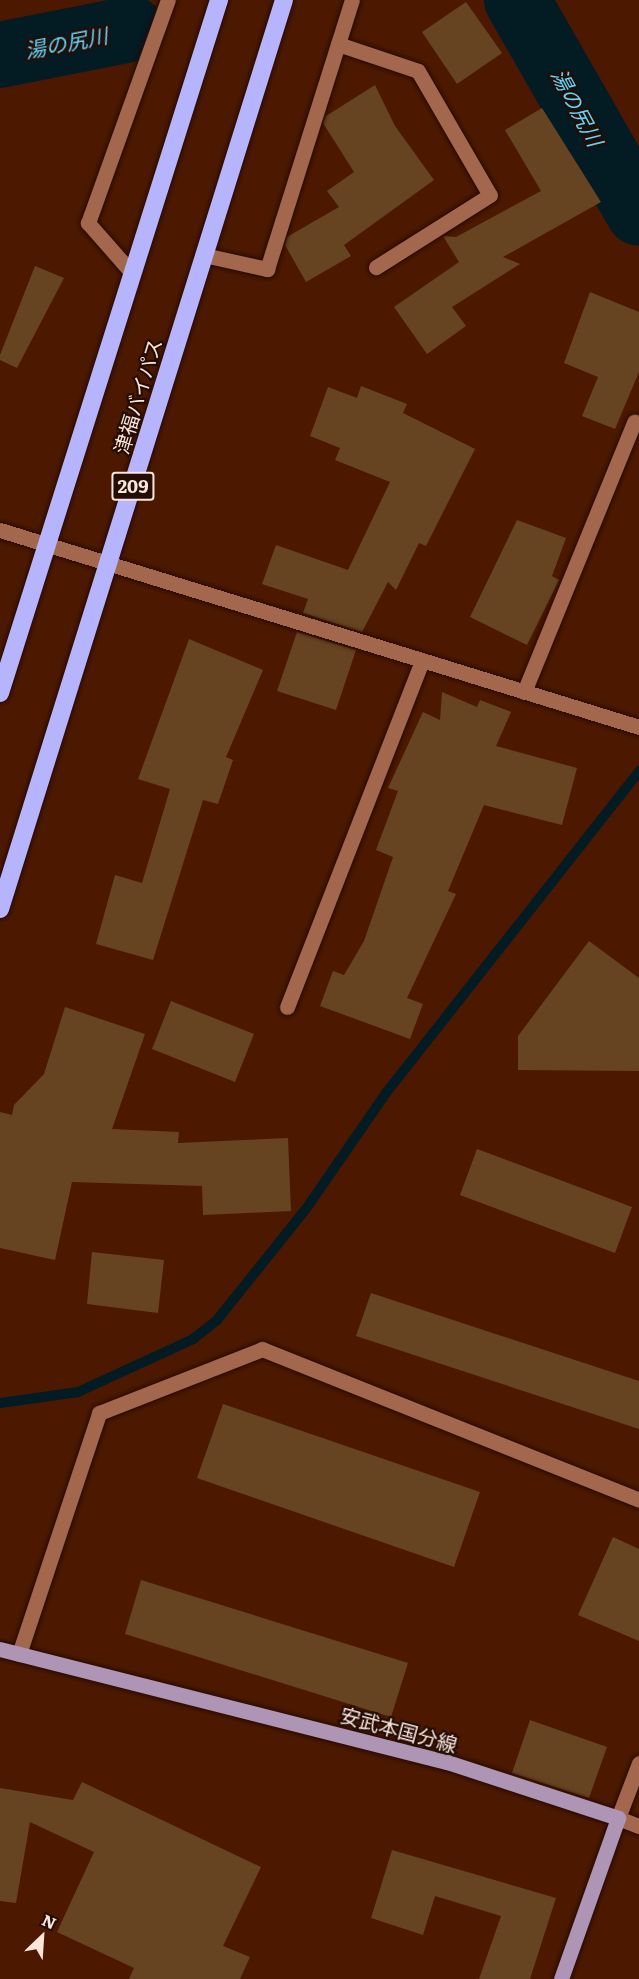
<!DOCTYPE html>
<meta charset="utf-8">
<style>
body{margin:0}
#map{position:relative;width:639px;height:1979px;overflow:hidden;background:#4c1900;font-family:Literata,"Noto Sans JP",serif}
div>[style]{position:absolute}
.stream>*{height:10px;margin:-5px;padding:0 5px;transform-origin:5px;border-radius:5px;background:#031b23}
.river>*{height:66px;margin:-33px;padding:0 33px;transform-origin:33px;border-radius:33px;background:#031b23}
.building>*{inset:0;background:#664421}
.roads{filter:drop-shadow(0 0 2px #260a01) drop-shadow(0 0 2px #260a01)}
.minor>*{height:15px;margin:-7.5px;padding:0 7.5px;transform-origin:7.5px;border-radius:7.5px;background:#a2674c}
.major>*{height:15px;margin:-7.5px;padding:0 7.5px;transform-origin:7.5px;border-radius:7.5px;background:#ae95b6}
.highway>*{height:18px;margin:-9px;padding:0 9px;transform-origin:9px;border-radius:9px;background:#b6b4fd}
span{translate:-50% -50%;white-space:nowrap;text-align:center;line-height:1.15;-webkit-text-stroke:4.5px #230d04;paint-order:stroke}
.shield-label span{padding:2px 4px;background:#230d04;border:2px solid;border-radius:4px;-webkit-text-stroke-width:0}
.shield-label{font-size:18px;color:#fae5dd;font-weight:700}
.street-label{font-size:20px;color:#fae5dd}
.water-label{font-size:21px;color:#60d5fe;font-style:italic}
.north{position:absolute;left:12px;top:1907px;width:60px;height:60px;-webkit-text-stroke:4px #230d04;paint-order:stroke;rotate:25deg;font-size:16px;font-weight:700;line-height:24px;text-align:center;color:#fae5dd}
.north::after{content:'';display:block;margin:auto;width:21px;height:27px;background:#fae5dd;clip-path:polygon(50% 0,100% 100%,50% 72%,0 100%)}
</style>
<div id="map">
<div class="stream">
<div style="left:0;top:1403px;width:79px;rotate:-8deg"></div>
<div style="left:78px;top:1392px;width:127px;rotate:-24.7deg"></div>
<div style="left:193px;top:1339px;width:31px;rotate:-38deg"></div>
<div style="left:217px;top:1320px;width:142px;rotate:-51.3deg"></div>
<div style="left:306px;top:1209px;width:141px;rotate:-55.4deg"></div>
<div style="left:386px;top:1093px;width:410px;rotate:-51.8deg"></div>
</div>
<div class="river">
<div style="left:517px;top:0;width:245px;rotate:60.2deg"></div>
<div style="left:0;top:55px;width:134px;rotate:-11.2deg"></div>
</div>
<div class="building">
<div style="clip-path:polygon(466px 2px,502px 53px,457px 84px,422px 32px)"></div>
<div style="clip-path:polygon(375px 85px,395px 126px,434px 180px,344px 245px,351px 256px,306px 282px,285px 245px,287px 237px,339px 207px,327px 191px,354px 172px,323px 123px,326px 116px)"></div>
<div style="clip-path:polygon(542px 108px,601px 202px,503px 257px,520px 264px,452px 307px,466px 326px,427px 354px,394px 307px,459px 262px,443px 236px,456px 237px,541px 191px,505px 130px)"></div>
<div style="clip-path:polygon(35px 266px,64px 278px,17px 368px,0 360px,0 355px)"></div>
<div style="clip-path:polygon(590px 292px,639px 312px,639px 372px,615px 429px,582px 416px,598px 377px,564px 363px)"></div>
<div style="clip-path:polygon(361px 386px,407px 404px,403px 413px,475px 449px,426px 546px,419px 543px,396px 590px,388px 582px,362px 632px,303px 613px,308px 599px,262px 584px,276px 545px,348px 570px,390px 482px,335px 460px,340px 448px,310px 436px,328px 387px,357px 398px)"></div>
<div style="clip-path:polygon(517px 520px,566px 538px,552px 576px,559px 580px,527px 645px,470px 617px)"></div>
<div style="clip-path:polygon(297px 632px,356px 650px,336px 710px,277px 691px)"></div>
<div style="clip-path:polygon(189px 639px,263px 670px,226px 757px,233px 760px,218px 804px,203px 800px,153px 960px,96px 944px,115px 875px,142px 883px,170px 789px,138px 779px)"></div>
<div style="clip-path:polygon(442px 692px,477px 707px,480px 700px,511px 712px,496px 746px,577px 768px,562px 825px,484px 805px,448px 891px,456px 894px,407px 998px,423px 1004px,410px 1039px,320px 1006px,333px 971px,344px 975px,364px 941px,393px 857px,376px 850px,398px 791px,388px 788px,423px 712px,440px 720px)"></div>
<div style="clip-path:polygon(589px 941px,639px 978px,639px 1071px,518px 1070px,518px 1036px)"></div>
<div style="clip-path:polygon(171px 1001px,254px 1034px,235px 1082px,152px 1049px)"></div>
<div style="clip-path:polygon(65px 1007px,145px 1034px,112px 1129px,179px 1132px,178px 1143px,288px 1138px,291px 1211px,203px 1215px,202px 1186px,72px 1182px,55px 1260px,0 1248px,0 1112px,12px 1115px,14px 1105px,44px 1074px)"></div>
<div style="clip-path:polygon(477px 1149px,632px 1207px,615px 1253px,460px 1195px)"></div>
<div style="clip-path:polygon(92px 1252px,164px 1260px,158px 1313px,87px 1304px)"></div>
<div style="clip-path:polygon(371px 1293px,639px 1381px,639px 1429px,356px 1336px)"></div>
<div style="clip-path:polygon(223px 1404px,480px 1492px,454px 1567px,197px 1478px)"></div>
<div style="clip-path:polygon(613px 1537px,639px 1549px,639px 1641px,578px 1615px)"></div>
<div style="clip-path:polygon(141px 1580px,408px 1663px,391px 1717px,125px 1634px)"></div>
<div style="clip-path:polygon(530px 1720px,607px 1747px,589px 1798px,512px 1773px)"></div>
<div style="clip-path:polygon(82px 1782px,261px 1867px,223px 1946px,250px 1957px,240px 1979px,129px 1979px,134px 1968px,57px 1932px,94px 1852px,30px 1822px,16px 1903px,0 1901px,0 1788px,73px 1800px)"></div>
<div style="clip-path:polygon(392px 1850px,556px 1898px,530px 1979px,479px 1979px,501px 1916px,435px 1896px,423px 1935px,371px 1918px)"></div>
</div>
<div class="roads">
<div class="minor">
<div style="left:338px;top:44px;width:84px;rotate:18.6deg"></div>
<div style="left:418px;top:71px;width:143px;rotate:59.9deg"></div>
<div style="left:490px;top:195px;width:135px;rotate:147.7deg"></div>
<div style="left:204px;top:255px;width:65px;rotate:12.5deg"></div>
<div style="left:267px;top:269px;width:282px;rotate:-72.5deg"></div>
<div style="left:132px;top:273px;width:67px;rotate:-131.3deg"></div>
<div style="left:88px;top:223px;width:237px;rotate:-70.3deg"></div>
<div style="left:0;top:530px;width:669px;rotate:17.13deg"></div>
<div style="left:524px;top:692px;width:292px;rotate:-67.8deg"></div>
<div style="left:287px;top:1007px;width:372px;rotate:-68.7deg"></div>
<div style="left:19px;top:1654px;width:254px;rotate:-71.6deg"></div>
<div style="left:99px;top:1413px;width:175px;rotate:-21.4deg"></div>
<div style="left:262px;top:1349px;width:406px;rotate:21.8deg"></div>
<div style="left:639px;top:1763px;width:59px;rotate:110.9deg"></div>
<div style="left:618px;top:1818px;width:22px;rotate:21deg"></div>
</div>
<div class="major">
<div style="left:0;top:1649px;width:461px;rotate:14.2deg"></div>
<div style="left:447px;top:1762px;width:180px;rotate:18.1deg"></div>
<div style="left:618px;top:1818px;width:171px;rotate:109.5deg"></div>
</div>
<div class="highway">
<div style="left:0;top:693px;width:727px;rotate:-72.46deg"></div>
<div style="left:0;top:909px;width:952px;rotate:-72.65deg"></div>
</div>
</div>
<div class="shield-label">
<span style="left:133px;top:486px">209</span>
</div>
<div class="street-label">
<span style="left:137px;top:396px;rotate:-73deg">津福バイパス</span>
<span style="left:399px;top:1729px;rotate:15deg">安武本国分線</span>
</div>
<div class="water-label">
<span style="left:66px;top:42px;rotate:-11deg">湯の尻川</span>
<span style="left:578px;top:107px;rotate:62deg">湯の尻川</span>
</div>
<div class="north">N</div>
</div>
